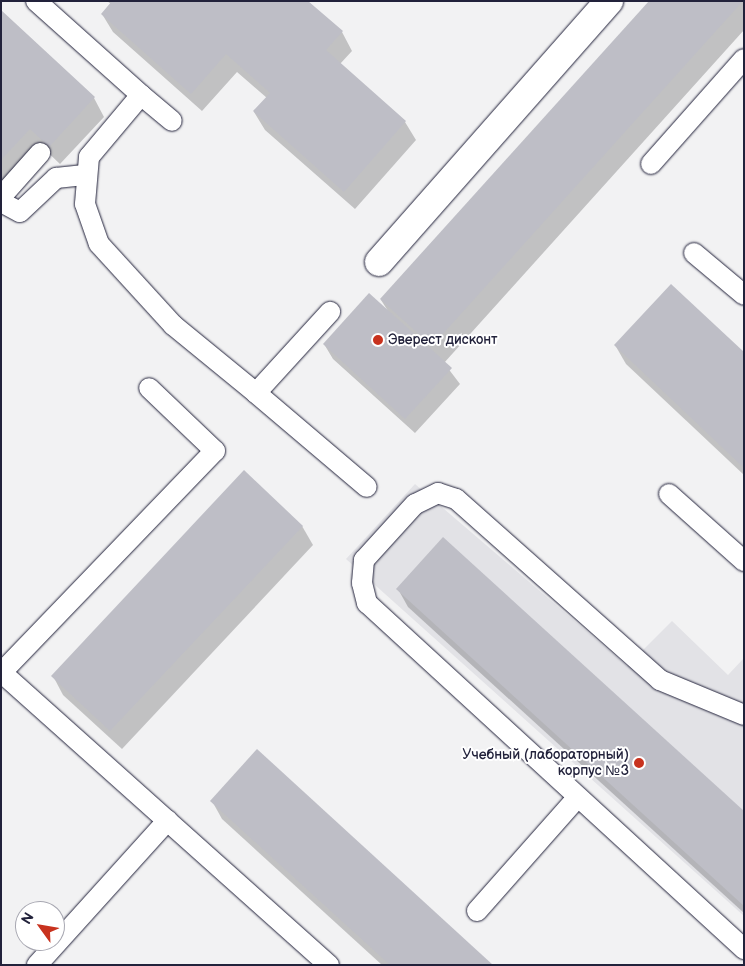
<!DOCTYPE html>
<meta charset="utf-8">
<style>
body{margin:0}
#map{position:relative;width:745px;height:966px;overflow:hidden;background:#f2f2f3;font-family:"Balsamiq Sans",sans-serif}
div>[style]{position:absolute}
.built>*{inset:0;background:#e2e2e6}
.shadow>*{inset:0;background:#0003}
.building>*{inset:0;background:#bebec6}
.roads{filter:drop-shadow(0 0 1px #22223b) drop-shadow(0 0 1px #22223b)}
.lane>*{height:20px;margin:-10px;padding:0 10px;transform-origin:10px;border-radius:10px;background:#fff}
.street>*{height:28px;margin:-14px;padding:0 14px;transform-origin:14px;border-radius:14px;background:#fff}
.dots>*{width:14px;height:14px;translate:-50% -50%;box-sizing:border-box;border:2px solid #fff;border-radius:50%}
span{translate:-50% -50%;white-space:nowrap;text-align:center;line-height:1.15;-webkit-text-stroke:4px #fff;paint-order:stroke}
.poi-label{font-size:14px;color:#22223b}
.left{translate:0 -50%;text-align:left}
.right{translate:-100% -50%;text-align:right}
.frame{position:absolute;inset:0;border:2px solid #22223b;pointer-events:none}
.north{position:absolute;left:15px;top:901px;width:50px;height:50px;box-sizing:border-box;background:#fff;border:1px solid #a7a7b1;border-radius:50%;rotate:302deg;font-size:14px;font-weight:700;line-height:20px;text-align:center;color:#22223b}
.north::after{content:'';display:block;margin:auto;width:18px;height:22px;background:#c8321e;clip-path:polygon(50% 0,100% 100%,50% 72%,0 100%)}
</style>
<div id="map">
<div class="built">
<div style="clip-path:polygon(415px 484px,627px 666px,672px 621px,728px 675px,744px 658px,744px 916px,346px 559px)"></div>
</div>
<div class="shadow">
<div style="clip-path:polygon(107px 1px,307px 1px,342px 32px,352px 51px,340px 64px,405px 122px,416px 140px,355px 209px,265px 130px,254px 112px,267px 98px,237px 72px,202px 111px,113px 32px,102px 14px,111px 4px)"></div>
<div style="clip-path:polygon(650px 1px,744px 1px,744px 30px,444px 363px,460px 384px,415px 433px,333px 359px,324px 344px,388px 311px,381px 300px)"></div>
<div style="clip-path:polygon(1px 12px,94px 98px,104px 117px,60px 164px,41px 146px,1px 190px)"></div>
<div style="clip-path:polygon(615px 345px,744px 354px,744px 475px,626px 364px)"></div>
<div style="clip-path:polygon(302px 526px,313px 545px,122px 749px,63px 695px,53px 676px)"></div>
<div style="clip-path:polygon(398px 589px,744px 813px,744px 913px,408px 607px)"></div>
<div style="clip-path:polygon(212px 801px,492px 965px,382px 965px,222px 819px)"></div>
</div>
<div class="building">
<div style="clip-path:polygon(112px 1px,308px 1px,343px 31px,326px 50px,406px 121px,344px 192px,253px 111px,270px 93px,226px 54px,191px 94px,101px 14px)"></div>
<div style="clip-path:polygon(649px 1px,743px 1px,432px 346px,380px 299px)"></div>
<div style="clip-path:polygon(1px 10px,95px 97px,49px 147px,30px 129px,1px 160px)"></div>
<div style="clip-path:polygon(671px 284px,744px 352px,744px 468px,614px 345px)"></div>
<div style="clip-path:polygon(369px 293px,452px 368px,405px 419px,323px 344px)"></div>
<div style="clip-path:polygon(244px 470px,303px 526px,110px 731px,51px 676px)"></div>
<div style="clip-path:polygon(443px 537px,744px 811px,744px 906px,396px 589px)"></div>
<div style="clip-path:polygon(257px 749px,493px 965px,390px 965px,210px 801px)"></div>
</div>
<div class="roads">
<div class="lane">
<div style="left:36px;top:1px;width:141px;rotate:41.8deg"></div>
<div style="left:141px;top:95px;width:81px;rotate:130deg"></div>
<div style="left:89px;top:157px;width:47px;rotate:94.9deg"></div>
<div style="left:85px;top:204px;width:42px;rotate:70.7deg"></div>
<div style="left:99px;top:244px;width:110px;rotate:47.6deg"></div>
<div style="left:173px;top:325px;width:107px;rotate:39.3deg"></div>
<div style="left:256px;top:393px;width:110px;rotate:-47.6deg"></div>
<div style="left:141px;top:95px;width:40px;rotate:40deg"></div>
<div style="left:651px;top:164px;width:140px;rotate:-48.5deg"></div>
<div style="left:1px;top:197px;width:59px;rotate:-48.4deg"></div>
<div style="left:1px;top:202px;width:21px;rotate:28deg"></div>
<div style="left:20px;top:212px;width:50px;rotate:-43.4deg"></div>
<div style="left:56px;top:178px;width:31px;rotate:-6deg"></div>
<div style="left:694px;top:253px;width:65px;rotate:40deg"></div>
<div style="left:256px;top:393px;width:145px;rotate:40.3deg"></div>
<div style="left:669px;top:494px;width:101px;rotate:41.8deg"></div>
<div style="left:1px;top:672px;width:440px;rotate:41.8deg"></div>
<div style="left:2px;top:672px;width:307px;rotate:-46.1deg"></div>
<div style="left:215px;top:451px;width:91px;rotate:-136.3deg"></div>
<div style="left:744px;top:715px;width:91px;rotate:-157.4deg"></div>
<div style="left:660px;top:680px;width:273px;rotate:-138.4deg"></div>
<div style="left:456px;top:499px;width:19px;rotate:-162deg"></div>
<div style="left:438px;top:493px;width:25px;rotate:154deg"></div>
<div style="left:415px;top:504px;width:76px;rotate:132.3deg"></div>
<div style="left:364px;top:560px;width:23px;rotate:95deg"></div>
<div style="left:362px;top:583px;width:21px;rotate:76deg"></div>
<div style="left:367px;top:603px;width:512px;rotate:42.54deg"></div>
<div style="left:477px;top:911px;width:152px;rotate:-48.5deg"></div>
<div style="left:37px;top:965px;width:195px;rotate:-47.9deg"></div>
</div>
<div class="street">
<div style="left:379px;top:262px;width:348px;rotate:-48.6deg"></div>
</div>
</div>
<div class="dots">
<div style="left:378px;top:340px;background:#c8321e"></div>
<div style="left:639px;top:763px;background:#c8321e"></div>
</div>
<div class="poi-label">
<span class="left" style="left:388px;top:340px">Эверест дисконт</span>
<span class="right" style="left:629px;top:763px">Учебный (лабораторный)<br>корпус №3</span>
</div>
<div class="frame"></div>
<div class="north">N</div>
</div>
